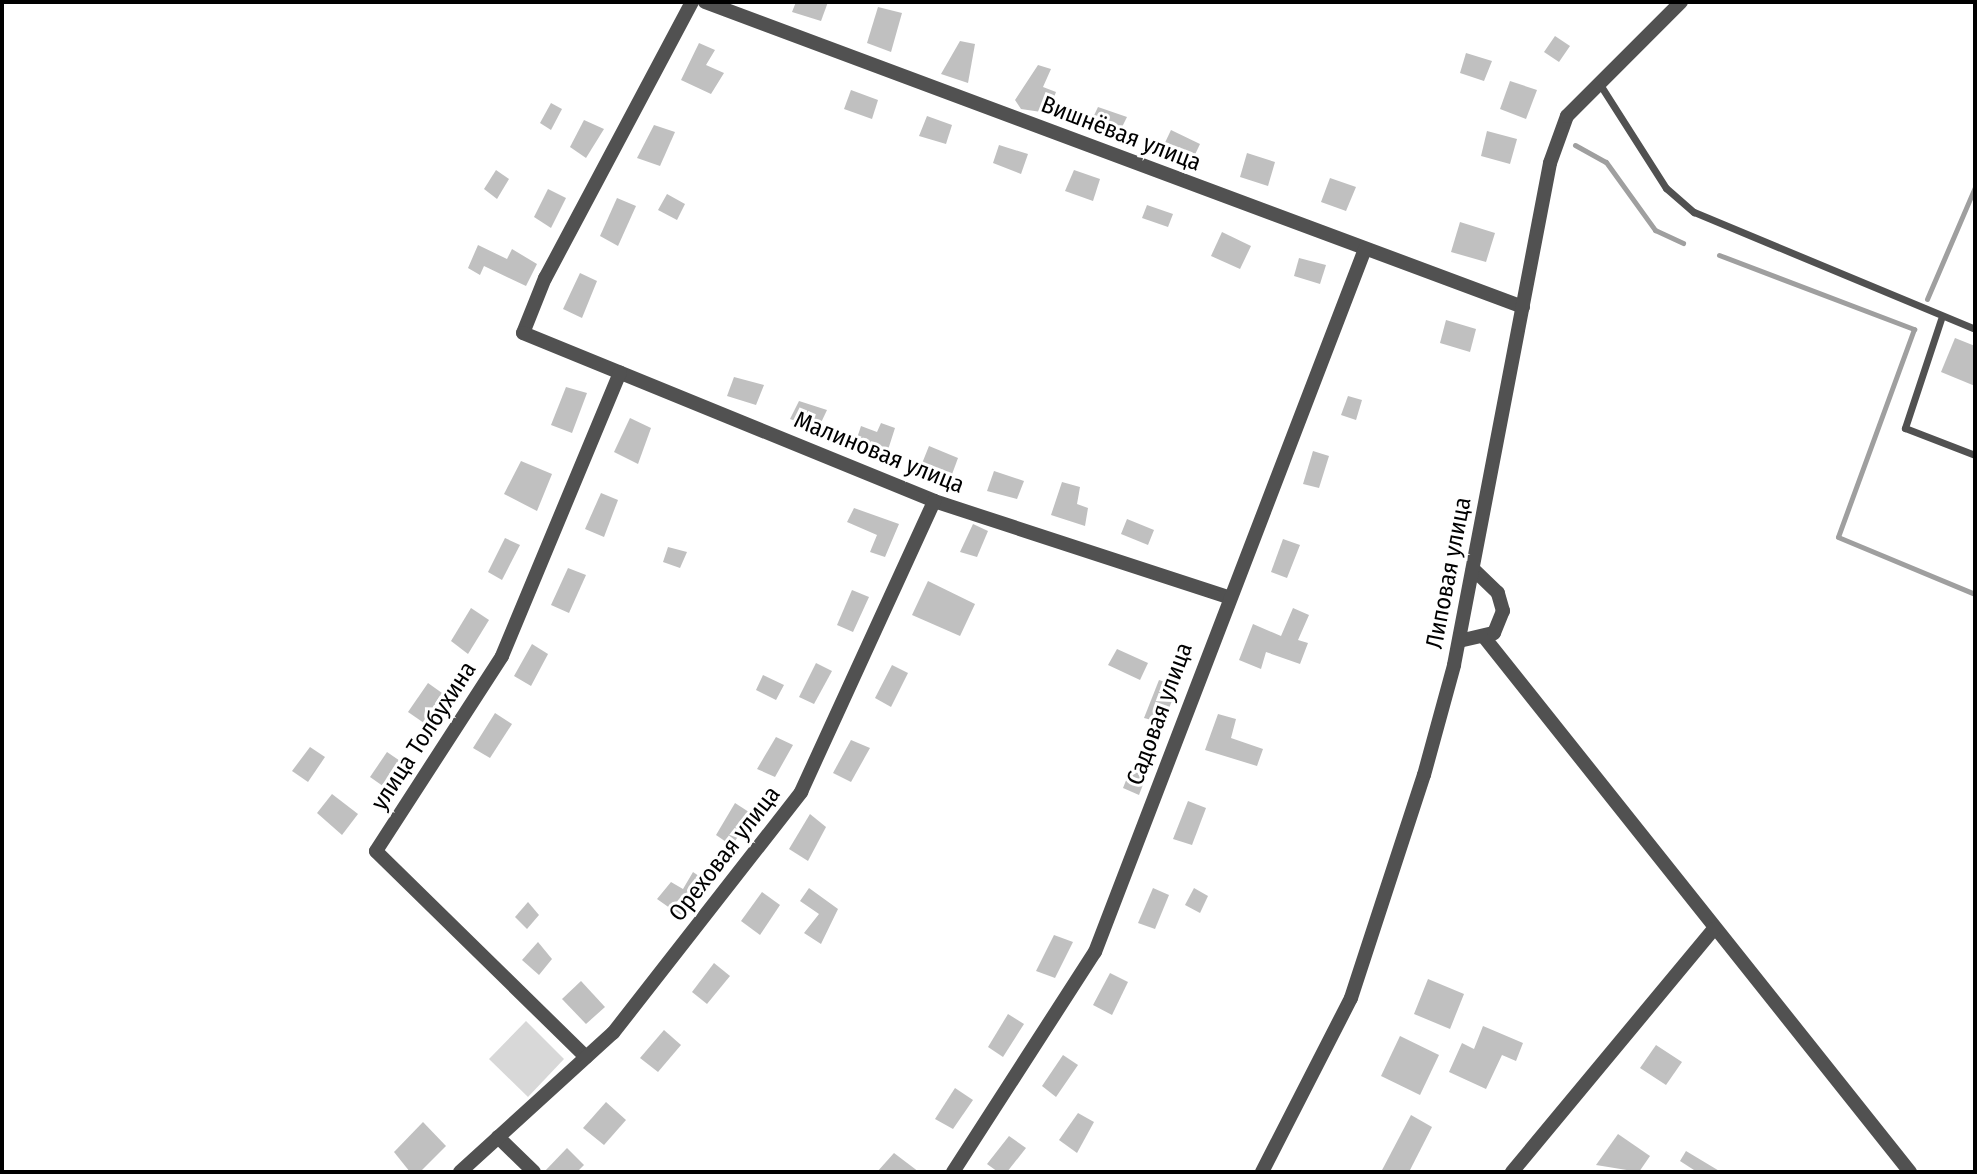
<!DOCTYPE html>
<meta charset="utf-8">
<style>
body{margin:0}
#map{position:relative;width:1977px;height:1174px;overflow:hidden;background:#fff;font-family:"Fira Sans Condensed",sans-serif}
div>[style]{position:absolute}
.green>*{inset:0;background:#d8d8d8}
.stream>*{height:5px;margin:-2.5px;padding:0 2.5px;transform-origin:2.5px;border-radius:2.5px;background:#9f9f9f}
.building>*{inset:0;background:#c0c0c0}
.lane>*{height:7px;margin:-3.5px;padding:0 3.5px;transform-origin:3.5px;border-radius:3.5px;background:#515151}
.street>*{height:14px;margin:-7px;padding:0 7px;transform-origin:7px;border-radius:7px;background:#515151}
span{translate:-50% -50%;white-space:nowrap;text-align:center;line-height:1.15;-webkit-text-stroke:6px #fff;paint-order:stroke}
.street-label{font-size:24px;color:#000}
.frame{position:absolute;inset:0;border:4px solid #000;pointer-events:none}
</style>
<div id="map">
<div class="green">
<div style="clip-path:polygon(526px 1021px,564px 1059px,528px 1097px,489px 1059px)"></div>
</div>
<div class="stream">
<div style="left:1575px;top:145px;width:35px;rotate:29deg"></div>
<div style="left:1606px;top:162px;width:84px;rotate:54.2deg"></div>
<div style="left:1655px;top:230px;width:31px;rotate:25deg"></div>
<div style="left:1719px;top:255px;width:209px;rotate:20.8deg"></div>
<div style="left:1914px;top:329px;width:221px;rotate:110.1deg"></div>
<div style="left:1838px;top:537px;width:148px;rotate:22.6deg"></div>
<div style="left:1927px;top:299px;width:122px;rotate:-66.8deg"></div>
</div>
<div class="building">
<div style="clip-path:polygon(796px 2px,828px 2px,821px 21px,792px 12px)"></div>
<div style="clip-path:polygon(878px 7px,902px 13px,891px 52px,867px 43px)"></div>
<div style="clip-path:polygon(1555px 36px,1570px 46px,1559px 62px,1544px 52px)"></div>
<div style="clip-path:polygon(960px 41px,975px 44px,968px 83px,941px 74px)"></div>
<div style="clip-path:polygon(699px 43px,715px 50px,706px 65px,724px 73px,711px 94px,681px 80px)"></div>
<div style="clip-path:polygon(1466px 53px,1492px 61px,1484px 81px,1460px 73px)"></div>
<div style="clip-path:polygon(1038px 65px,1051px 69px,1043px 87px,1056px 92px,1048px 113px,1021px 109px,1015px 100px)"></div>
<div style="clip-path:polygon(1510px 81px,1537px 90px,1526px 119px,1500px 109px)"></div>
<div style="clip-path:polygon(851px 90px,878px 100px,872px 119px,844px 109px)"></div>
<div style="clip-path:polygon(551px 103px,562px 109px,551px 130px,540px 123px)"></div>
<div style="clip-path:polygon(1098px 107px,1127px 117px,1117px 137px,1089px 126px)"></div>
<div style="clip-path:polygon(927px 116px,952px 125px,946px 144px,919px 136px)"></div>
<div style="clip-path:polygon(584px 120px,604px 129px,586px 158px,570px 147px)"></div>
<div style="clip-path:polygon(654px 125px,675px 132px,660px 166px,637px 158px)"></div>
<div style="clip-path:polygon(1171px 130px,1200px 144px,1191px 163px,1162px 149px)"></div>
<div style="clip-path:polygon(1487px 131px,1517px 139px,1510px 164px,1481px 156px)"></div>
<div style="clip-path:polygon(999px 145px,1028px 154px,1021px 174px,993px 163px)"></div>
<div style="clip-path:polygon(1247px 153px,1275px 162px,1268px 186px,1240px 177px)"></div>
<div style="clip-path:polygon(496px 170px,509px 179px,497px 199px,484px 189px)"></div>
<div style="clip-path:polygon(1074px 170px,1100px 179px,1093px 201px,1065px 191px)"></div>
<div style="clip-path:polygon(1330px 178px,1356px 187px,1346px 211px,1321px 202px)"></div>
<div style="clip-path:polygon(548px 189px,566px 198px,551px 228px,534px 217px)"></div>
<div style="clip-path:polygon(667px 194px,685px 204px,677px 220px,658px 210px)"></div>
<div style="clip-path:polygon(617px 198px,636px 206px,618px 246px,600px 236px)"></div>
<div style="clip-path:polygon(1147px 205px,1173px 214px,1168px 227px,1142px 218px)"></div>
<div style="clip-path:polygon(1460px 222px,1495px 233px,1486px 262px,1451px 252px)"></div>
<div style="clip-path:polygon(1222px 232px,1251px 246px,1240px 269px,1211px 256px)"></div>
<div style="clip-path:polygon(478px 245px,507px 259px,512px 249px,537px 264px,526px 286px,484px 266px,480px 275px,468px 268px)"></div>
<div style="clip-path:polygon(1299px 258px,1326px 265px,1320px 284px,1294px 276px)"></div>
<div style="clip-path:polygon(580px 273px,597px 281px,582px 318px,563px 309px)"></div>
<div style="clip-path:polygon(1446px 320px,1476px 329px,1470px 352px,1440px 343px)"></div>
<div style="clip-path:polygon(1955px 338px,1975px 346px,1975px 386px,1941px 372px)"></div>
<div style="clip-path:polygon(734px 377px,764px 385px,756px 405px,727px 396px)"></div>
<div style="clip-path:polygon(566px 387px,587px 393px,572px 433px,551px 425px)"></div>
<div style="clip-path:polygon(1348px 396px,1362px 400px,1356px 420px,1341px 415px)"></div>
<div style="clip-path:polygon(799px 401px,827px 410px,818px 429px,790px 419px)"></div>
<div style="clip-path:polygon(630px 418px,651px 428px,638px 464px,614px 452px)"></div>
<div style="clip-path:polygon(881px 423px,895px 428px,887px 453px,856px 441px,861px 426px,877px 432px)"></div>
<div style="clip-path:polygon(929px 446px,958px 458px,951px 477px,921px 466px)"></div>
<div style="clip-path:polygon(1313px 451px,1329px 456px,1319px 488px,1303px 484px)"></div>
<div style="clip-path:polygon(521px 461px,552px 474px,537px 511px,504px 494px)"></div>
<div style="clip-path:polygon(994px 471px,1024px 481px,1017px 499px,987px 491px)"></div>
<div style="clip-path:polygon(1062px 482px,1080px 487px,1077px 504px,1088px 508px,1085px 526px,1051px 515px)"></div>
<div style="clip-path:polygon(601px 493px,618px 500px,604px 537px,585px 529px)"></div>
<div style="clip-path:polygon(854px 508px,899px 524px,885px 557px,870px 552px,877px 535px,847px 522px)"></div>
<div style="clip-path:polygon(1127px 519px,1154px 530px,1148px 545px,1121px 534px)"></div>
<div style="clip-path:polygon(973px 524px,988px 531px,977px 557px,960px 552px)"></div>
<div style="clip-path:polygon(505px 538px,520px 545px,502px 580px,488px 572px)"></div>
<div style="clip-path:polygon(1283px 539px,1300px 545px,1287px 578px,1271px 572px)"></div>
<div style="clip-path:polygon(668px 547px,687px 552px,680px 568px,663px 562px)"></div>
<div style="clip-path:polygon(568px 568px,586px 575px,569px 613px,551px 605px)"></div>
<div style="clip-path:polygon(928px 581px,975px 604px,960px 636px,912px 615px)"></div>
<div style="clip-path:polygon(852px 590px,869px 597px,853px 632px,837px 625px)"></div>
<div style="clip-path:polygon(471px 608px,489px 620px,468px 654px,451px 641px)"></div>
<div style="clip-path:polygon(1293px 608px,1309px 615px,1298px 640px,1308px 643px,1300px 664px,1266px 652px,1261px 669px,1239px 660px,1253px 624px,1281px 636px)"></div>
<div style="clip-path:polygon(532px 644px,548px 654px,531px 686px,514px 676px)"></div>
<div style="clip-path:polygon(1117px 649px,1148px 663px,1140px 680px,1108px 665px)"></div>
<div style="clip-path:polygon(816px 663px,832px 671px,814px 704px,799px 697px)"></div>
<div style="clip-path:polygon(892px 665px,908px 673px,891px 707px,875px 698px)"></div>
<div style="clip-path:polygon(763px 675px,784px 685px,776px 700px,756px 690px)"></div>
<div style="clip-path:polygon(1159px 680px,1178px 686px,1163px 723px,1144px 718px)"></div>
<div style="clip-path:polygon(428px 683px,442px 693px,424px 723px,408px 712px)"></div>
<div style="clip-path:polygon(495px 713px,512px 724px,490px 758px,473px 748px)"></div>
<div style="clip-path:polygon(1218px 714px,1236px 719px,1231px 738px,1263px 749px,1257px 766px,1205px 750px)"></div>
<div style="clip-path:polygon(776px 737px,793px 745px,775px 777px,757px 769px)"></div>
<div style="clip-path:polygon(851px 740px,870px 748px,851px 782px,833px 773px)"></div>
<div style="clip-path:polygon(310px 747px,325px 757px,308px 782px,292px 771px)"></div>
<div style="clip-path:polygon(387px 752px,406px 765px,390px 791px,370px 777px)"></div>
<div style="clip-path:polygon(1131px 768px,1147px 774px,1139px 795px,1123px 788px)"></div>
<div style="clip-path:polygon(332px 794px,358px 814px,342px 835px,317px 813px)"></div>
<div style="clip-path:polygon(1188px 801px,1206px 808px,1192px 845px,1173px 839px)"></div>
<div style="clip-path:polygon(735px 803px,752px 814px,732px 846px,716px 835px)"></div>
<div style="clip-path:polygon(810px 814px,826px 827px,808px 861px,789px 849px)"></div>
<div style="clip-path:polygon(693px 872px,709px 883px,684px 918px,657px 899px,671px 882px,683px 889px)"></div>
<div style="clip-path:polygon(809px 888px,838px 909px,821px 944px,804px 933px,819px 914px,800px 901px)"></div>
<div style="clip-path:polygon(1153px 888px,1169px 895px,1155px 929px,1138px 923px)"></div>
<div style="clip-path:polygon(1194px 888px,1208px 896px,1200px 913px,1185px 905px)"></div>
<div style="clip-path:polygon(762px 892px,780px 905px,760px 935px,741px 921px)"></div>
<div style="clip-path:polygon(528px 902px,539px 915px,527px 929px,515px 917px)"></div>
<div style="clip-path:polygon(1054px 935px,1073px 942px,1055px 978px,1036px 971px)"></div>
<div style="clip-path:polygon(538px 942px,552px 959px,539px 975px,522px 960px)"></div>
<div style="clip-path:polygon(714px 963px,730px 976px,707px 1004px,692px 992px)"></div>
<div style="clip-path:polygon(1110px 973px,1128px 982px,1112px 1015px,1093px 1005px)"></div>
<div style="clip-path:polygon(1428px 979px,1464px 994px,1450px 1029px,1414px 1014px)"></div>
<div style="clip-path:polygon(581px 981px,605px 1007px,586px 1024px,562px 999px)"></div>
<div style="clip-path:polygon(1008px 1014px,1024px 1024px,1003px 1057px,988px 1047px)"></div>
<div style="clip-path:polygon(1483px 1026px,1523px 1043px,1516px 1061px,1502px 1055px,1486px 1089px,1449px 1072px,1462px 1043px,1474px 1049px)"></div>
<div style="clip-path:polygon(664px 1030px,681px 1045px,658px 1072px,640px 1058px)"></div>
<div style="clip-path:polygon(1400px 1036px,1439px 1055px,1420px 1095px,1381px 1076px)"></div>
<div style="clip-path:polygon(1656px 1045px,1682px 1062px,1666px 1085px,1640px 1068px)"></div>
<div style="clip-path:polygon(1063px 1055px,1078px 1065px,1056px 1097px,1042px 1086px)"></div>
<div style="clip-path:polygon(955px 1088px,973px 1100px,953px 1129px,935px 1119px)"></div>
<div style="clip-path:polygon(606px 1102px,626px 1120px,604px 1145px,583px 1128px)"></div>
<div style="clip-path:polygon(1078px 1113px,1094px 1122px,1077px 1153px,1059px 1140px)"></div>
<div style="clip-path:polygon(1411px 1115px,1432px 1127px,1409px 1172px,1381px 1172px)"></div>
<div style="clip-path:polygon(423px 1122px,446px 1146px,420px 1172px,410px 1172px,394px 1152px)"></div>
<div style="clip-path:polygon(1618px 1134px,1650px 1156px,1639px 1172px,1596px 1165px)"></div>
<div style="clip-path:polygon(1009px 1136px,1026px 1148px,1007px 1172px,998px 1172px,987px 1164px)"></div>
<div style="clip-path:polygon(567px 1148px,584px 1165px,577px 1172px,544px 1172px)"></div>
<div style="clip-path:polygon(1686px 1151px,1721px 1172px,1697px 1172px,1680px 1161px)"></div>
<div style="clip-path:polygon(894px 1153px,919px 1172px,877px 1172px)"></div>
</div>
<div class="lane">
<div style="left:1599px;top:83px;width:125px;rotate:57.5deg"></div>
<div style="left:1666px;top:188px;width:37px;rotate:41deg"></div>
<div style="left:1694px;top:212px;width:304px;rotate:22.6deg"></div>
<div style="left:1941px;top:319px;width:115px;rotate:108.3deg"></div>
<div style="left:1905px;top:428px;width:75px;rotate:21.1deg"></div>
</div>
<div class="street">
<div style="left:692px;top:2px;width:313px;rotate:118deg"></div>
<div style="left:545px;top:278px;width:59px;rotate:111.8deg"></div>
<div style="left:523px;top:333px;width:444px;rotate:22.2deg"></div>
<div style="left:934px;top:501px;width:308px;rotate:18.1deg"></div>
<div style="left:705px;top:2px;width:873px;rotate:20.45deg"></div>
<div style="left:1484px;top:637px;width:684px;rotate:51.47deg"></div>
<div style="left:1459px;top:641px;width:36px;rotate:-13deg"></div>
<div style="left:1494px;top:633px;width:24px;rotate:-68deg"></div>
<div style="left:1503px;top:611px;width:19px;rotate:-106deg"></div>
<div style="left:1498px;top:593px;width:35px;rotate:-136deg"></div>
<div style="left:586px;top:1057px;width:294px;rotate:-135.6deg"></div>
<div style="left:376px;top:851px;width:232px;rotate:-57.1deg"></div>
<div style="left:502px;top:656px;width:307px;rotate:-67.4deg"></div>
<div style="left:498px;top:1137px;width:50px;rotate:44.2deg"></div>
<div style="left:460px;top:1172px;width:207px;rotate:-42.3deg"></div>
<div style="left:613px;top:1033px;width:306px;rotate:-52deg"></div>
<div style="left:801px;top:792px;width:320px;rotate:-65.4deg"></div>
<div style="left:953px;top:1172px;width:262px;rotate:-57.2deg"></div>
<div style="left:1095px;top:952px;width:753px;rotate:-68.99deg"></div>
<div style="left:1262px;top:1172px;width:195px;rotate:-62.9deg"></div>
<div style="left:1351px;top:998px;width:235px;rotate:-71.9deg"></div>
<div style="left:1424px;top:775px;width:114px;rotate:-74.7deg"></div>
<div style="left:1454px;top:665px;width:511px;rotate:-79.17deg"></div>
<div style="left:1550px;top:163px;width:50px;rotate:-70.1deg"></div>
<div style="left:1567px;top:116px;width:161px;rotate:-45deg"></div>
<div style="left:1512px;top:1172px;width:316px;rotate:-50.3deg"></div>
</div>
<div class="street-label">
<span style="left:1121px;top:134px;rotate:21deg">Вишнёвая улица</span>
<span style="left:879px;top:453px;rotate:22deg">Малиновая улица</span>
<span style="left:1449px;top:573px;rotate:-79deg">Липовая улица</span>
<span style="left:1160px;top:714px;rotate:-70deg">Садовая улица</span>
<span style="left:424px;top:736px;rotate:-57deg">улица Толбухина</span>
<span style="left:725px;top:854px;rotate:-52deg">Ореховая улица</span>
</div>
<div class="frame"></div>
</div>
